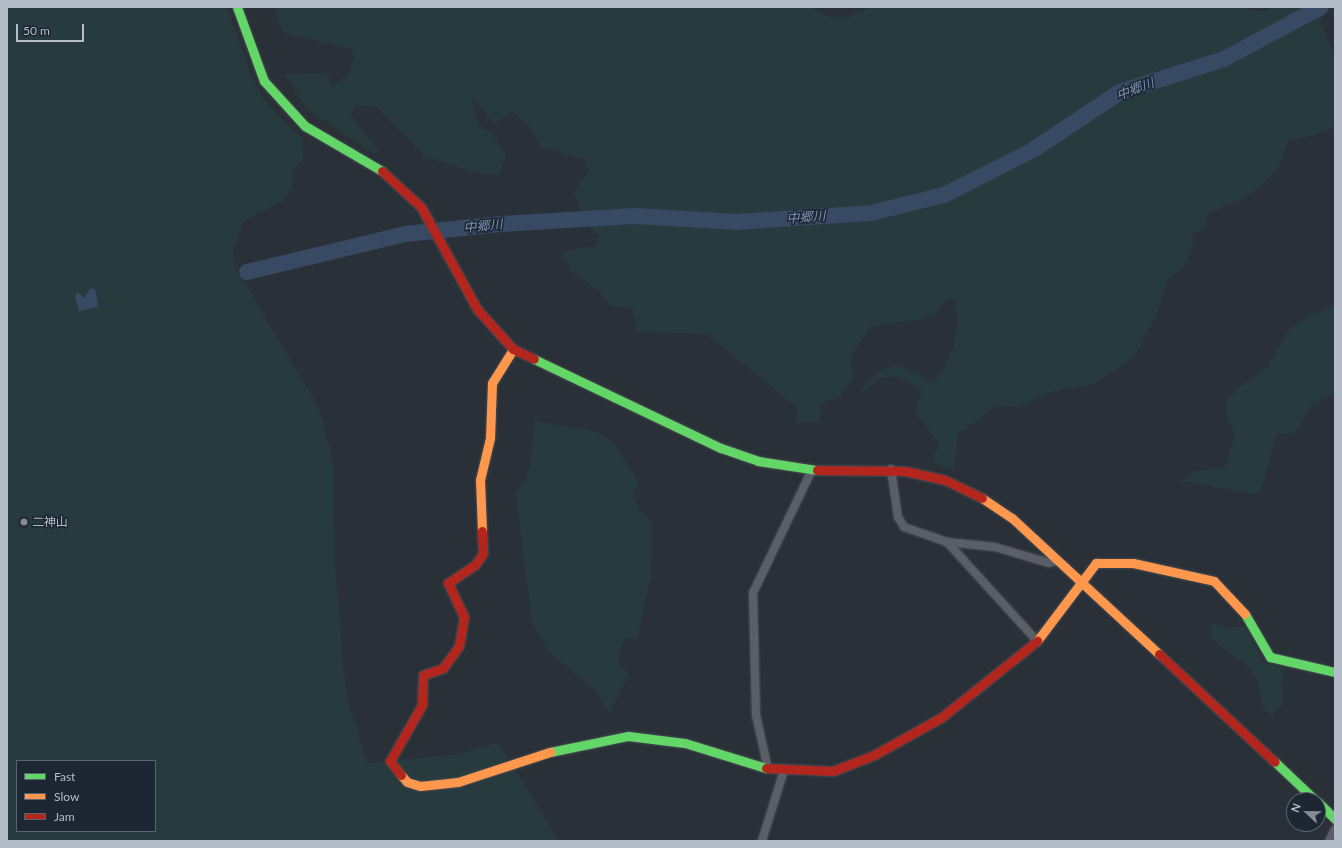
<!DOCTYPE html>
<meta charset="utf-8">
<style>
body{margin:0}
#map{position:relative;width:1342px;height:848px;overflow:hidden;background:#2a3038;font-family:Lato,"Noto Sans JP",sans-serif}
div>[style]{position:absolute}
.green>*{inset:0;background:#273a3e}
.water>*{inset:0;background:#384963}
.river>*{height:16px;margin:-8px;padding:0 8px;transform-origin:8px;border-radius:8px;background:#384963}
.roads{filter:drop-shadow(0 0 1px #484c53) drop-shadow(0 0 1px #484c53)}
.street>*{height:8px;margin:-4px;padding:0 4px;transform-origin:4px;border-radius:4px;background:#5a5e66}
.fast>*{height:9px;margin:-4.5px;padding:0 4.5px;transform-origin:4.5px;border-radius:4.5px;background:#63d668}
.slow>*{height:9px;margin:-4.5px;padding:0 4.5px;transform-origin:4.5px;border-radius:4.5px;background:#ff974d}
.jam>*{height:9px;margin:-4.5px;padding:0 4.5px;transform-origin:4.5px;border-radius:4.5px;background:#b3261e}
.dots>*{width:11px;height:11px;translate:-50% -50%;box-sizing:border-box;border:2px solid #1d2633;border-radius:50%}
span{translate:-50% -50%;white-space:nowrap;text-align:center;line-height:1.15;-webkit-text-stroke:3px #1d2633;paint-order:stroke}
.poi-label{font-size:12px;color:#b4bcc9}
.left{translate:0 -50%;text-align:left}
.water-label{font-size:13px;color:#7c92b1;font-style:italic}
.frame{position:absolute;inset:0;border:8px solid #b4bcc9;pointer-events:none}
.legend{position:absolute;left:16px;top:760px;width:140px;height:72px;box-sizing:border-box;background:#1d2633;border:1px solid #59626f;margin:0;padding:5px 7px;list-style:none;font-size:12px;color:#b4bcc9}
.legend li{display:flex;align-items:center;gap:8px;height:20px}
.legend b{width:20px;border:1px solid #59626f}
.north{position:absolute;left:1286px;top:792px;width:40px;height:40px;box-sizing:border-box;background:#1d2633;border:1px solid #59626f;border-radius:50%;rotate:292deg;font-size:11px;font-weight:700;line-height:16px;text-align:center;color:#b4bcc9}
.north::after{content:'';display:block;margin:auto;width:14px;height:18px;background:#848b96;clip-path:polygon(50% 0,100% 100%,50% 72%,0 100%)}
.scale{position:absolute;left:16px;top:24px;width:68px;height:18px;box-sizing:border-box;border:2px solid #b4bcc9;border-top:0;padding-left:5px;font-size:12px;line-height:14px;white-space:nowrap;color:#b4bcc9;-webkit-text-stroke:3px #1d2633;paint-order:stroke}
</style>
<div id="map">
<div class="green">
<div style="clip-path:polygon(evenodd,7px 7px,227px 7px,251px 75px,265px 101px,302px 139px,304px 160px,292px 170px,292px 188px,284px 200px,244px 221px,233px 250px,234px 265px,319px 408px,334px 465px,335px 568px,346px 693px,367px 763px,453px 755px,499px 743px,559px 841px,7px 841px,7px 7px,17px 761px,155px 761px,155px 831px,17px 831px,17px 761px)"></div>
<div style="clip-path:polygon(274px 7px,809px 7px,829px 17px,850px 17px,871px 7px,1230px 7px,1262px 11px,1280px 7px,1331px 7px,1320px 20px,1335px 57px,1335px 124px,1326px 132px,1288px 141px,1278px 170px,1246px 198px,1208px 213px,1205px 229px,1192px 234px,1193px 248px,1184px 267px,1167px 280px,1158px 312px,1133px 359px,1093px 384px,1050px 392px,1018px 407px,997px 406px,958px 434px,954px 471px,932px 462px,939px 443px,915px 412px,922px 390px,896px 376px,879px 379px,862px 393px,865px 382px,885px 368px,899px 365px,933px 383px,946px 365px,953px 348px,958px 324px,955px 301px,948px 298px,936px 312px,922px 319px,870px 327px,850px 358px,853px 378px,838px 398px,821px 403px,819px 422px,796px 422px,797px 408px,707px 334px,637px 332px,633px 309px,610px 305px,599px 291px,572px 272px,561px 252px,596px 246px,599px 235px,587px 225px,574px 192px,589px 170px,584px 159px,541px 147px,529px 126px,511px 111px,495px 124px,472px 97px,478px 125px,490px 132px,506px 155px,500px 173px,485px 175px,426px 157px,377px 107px,356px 105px,350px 115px,380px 152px,373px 153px,308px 110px,285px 74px,328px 73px,332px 86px,349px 75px,354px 57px,350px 49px,283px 33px)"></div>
<div style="clip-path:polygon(1335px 306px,1335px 393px,1312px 404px,1295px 433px,1276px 435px,1260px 495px,1181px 481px,1192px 472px,1225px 467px,1235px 434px,1226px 415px,1227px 401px,1237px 388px,1267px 369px,1288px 331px,1299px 321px)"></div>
<div style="clip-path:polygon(534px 421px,597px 432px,613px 441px,639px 483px,633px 495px,640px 510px,652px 522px,651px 576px,637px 639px,624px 638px,618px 664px,629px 673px,609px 713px,593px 688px,550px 653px,532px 623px,516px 494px,526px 479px,531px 461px)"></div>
<div style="clip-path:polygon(1212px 622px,1226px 628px,1246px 626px,1262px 662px,1283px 668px,1282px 704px,1272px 716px,1262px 707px,1259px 683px,1250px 668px,1212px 640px)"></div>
</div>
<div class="water">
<div style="clip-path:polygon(91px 288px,96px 290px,98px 307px,79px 311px,75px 296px,78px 292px,84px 298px)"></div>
</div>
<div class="river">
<div style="left:247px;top:272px;width:163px;rotate:-13.5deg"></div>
<div style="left:405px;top:234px;width:97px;rotate:-5.9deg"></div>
<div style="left:501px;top:224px;width:134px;rotate:-3.4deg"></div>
<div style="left:635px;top:216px;width:102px;rotate:3.4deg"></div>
<div style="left:737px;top:222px;width:134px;rotate:-3.8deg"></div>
<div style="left:871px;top:213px;width:75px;rotate:-13.9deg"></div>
<div style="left:944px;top:195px;width:100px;rotate:-26.8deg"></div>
<div style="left:1033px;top:150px;width:105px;rotate:-33.7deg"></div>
<div style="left:1120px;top:92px;width:109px;rotate:-17.6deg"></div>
<div style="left:1224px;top:59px;width:110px;rotate:-28.2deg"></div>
</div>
<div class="roads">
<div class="street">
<div style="left:891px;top:469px;width:49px;rotate:81.7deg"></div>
<div style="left:898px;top:517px;width:12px;rotate:59deg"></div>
<div style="left:904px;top:527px;width:46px;rotate:19.2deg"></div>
<div style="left:947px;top:542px;width:134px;rotate:47.7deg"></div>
<div style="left:947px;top:542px;width:48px;rotate:5.9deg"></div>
<div style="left:995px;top:547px;width:56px;rotate:16.5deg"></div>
<div style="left:1049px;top:563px;width:9px;rotate:-18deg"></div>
<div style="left:768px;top:769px;width:55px;rotate:-102.5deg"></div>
<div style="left:756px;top:715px;width:122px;rotate:-91.4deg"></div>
<div style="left:753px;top:593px;width:136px;rotate:-64.4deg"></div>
<div style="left:762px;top:841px;width:74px;rotate:-72.8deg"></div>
<div style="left:1329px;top:841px;width:13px;rotate:-63deg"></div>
</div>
<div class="fast">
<div style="left:237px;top:7px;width:79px;rotate:70deg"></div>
<div style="left:264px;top:81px;width:61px;rotate:47.7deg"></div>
<div style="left:305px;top:126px;width:89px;rotate:30.3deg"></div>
<div style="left:534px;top:359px;width:207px;rotate:25.5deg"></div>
<div style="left:721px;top:448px;width:39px;rotate:19deg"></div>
<div style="left:758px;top:461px;width:60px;rotate:8.7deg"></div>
<div style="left:1245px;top:614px;width:50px;rotate:59.8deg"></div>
<div style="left:1270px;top:657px;width:67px;rotate:13deg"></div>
<div style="left:550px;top:752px;width:80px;rotate:-11.6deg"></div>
<div style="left:628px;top:736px;width:57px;rotate:7deg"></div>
<div style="left:685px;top:743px;width:85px;rotate:17.2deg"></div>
<div style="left:1275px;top:762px;width:55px;rotate:43.5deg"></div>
<div style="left:1318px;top:802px;width:24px;rotate:45deg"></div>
</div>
<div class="slow">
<div style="left:982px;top:498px;width:36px;rotate:34deg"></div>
<div style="left:1012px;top:518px;width:200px;rotate:42.8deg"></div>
<div style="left:482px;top:531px;width:51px;rotate:-92.2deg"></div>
<div style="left:480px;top:480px;width:43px;rotate:-76.6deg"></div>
<div style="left:490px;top:438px;width:55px;rotate:-87.9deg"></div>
<div style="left:492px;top:383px;width:40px;rotate:-58deg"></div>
<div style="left:1037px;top:641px;width:98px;rotate:-52.9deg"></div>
<div style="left:1096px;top:563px;width:37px"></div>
<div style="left:1133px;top:563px;width:83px;rotate:12.5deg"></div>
<div style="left:1214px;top:581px;width:45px;rotate:46.8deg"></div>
<div style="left:401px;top:775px;width:9px;rotate:49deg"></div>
<div style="left:407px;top:782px;width:14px;rotate:17deg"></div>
<div style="left:420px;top:786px;width:38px;rotate:-6deg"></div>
<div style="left:458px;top:782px;width:97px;rotate:-18.1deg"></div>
</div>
<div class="jam">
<div style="left:382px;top:171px;width:53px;rotate:42.7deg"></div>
<div style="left:421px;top:207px;width:116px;rotate:61.2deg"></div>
<div style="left:477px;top:309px;width:54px;rotate:48deg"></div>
<div style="left:513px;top:349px;width:23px;rotate:25deg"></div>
<div style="left:817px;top:470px;width:88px;rotate:0.7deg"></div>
<div style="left:905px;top:471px;width:41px;rotate:12.7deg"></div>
<div style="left:945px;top:480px;width:41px;rotate:25.9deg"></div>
<div style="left:1159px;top:654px;width:158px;rotate:43deg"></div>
<div style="left:766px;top:768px;width:67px;rotate:2.6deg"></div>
<div style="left:833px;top:771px;width:44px;rotate:-21.3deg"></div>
<div style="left:874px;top:755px;width:78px;rotate:-29.2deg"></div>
<div style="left:942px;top:717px;width:122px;rotate:-38.7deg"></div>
<div style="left:401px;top:775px;width:18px;rotate:-128deg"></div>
<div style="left:390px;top:761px;width:64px;rotate:-60.3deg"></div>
<div style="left:422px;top:705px;width:30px;rotate:-88deg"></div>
<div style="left:423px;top:675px;width:21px;rotate:-19deg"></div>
<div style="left:443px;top:668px;width:27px;rotate:-54deg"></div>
<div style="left:459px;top:646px;width:29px;rotate:-80deg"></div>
<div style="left:464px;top:617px;width:38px;rotate:-115deg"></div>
<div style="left:448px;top:583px;width:32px;rotate:-34deg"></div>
<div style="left:475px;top:565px;width:14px;rotate:-56deg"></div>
<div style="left:483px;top:553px;width:22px;rotate:-93deg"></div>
</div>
</div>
<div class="dots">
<div style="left:24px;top:522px;background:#848b96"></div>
</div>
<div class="poi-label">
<span class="left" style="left:32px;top:522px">二神山</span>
</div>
<div class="water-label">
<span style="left:1135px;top:89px;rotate:-21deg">中郷川</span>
<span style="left:806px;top:217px;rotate:-4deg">中郷川</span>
<span style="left:483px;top:226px;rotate:-6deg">中郷川</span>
</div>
<div class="frame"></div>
<ul class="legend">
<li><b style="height:5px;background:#63d668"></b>Fast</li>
<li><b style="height:5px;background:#ff974d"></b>Slow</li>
<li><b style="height:5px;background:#b3261e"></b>Jam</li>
</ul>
<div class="north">N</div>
<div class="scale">50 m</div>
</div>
